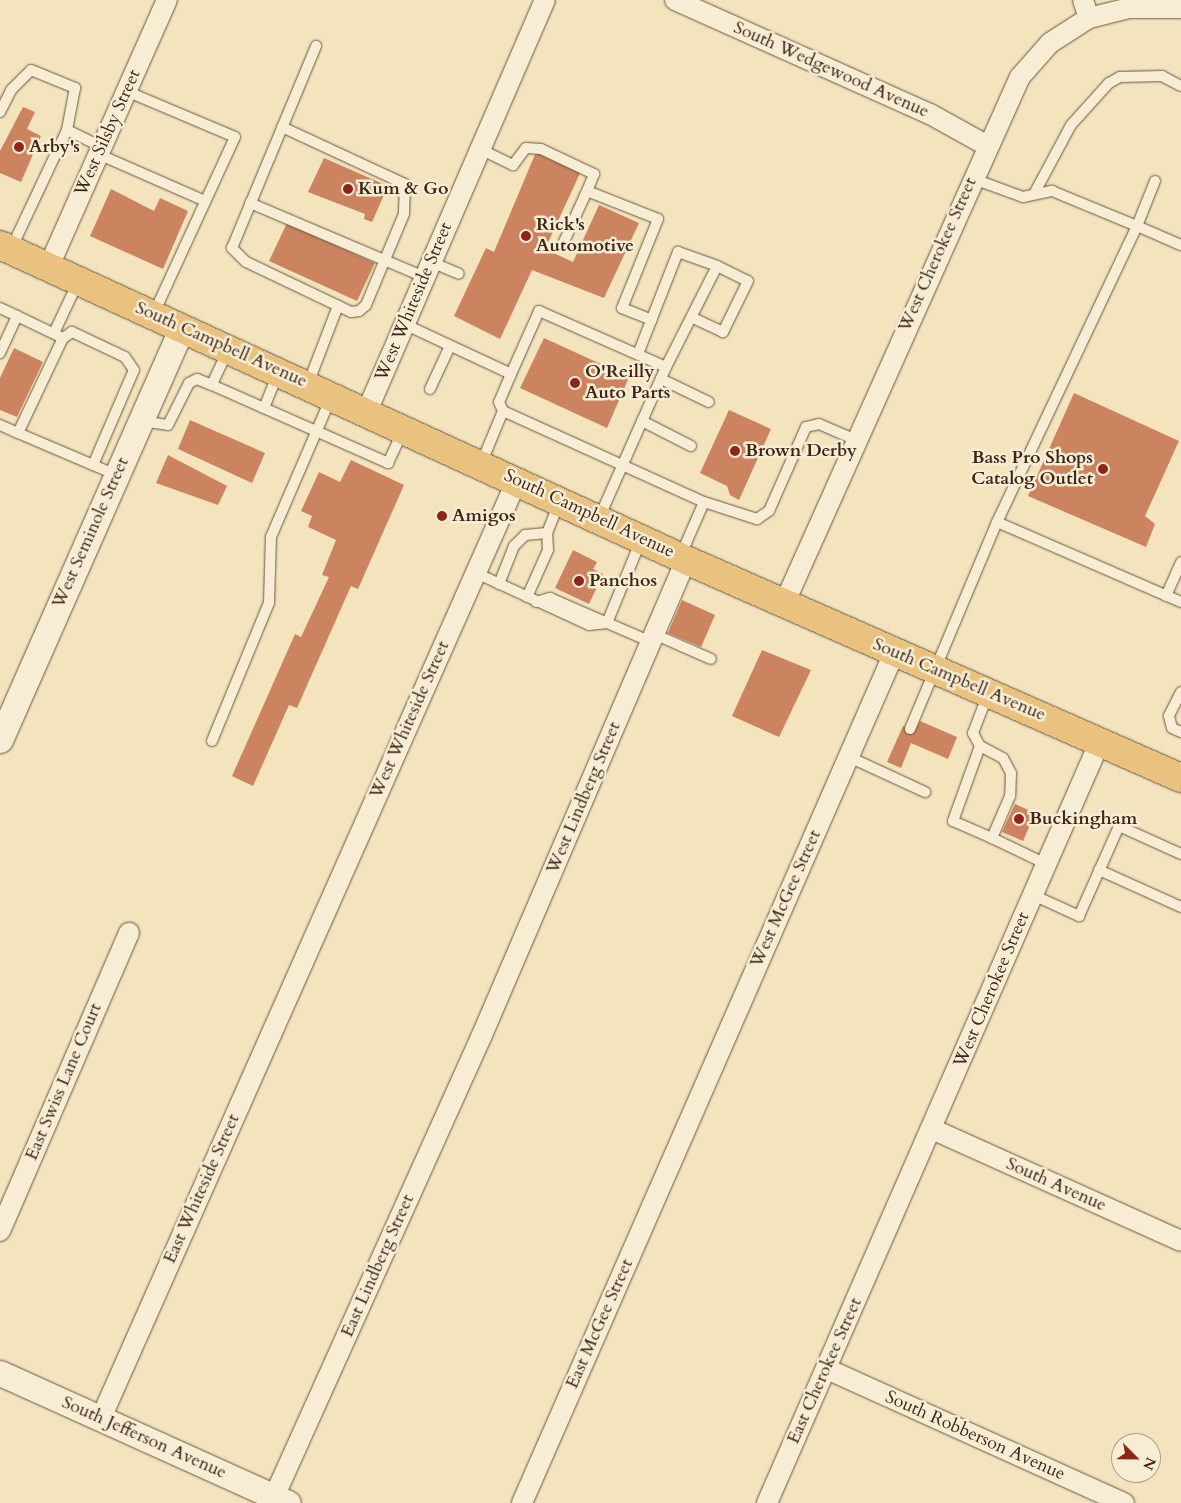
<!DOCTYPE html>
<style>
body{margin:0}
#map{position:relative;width:1181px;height:1503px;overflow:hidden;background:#f3e4be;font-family:Cardo,serif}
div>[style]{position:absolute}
.building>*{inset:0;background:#cb8360}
.roads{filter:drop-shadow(0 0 1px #6a563f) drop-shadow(0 0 1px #6a563f)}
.service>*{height:10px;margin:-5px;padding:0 5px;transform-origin:5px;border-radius:5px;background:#f7edd5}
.minor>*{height:20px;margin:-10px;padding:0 10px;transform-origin:10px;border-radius:10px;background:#f7edd5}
.tertiary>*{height:25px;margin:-12.5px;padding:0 12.5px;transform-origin:12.5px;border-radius:12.5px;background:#f7edd5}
.primary>*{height:28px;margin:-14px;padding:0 14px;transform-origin:14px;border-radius:14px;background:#eac27f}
.dots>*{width:14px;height:14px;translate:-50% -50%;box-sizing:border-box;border:2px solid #f7edd5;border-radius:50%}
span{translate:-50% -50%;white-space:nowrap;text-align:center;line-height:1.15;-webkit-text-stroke:5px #f7edd5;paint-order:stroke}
.street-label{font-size:18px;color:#3d2615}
.poi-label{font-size:18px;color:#3d2615;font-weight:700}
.left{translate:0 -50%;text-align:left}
.right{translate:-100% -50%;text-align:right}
.north{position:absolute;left:1111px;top:1433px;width:50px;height:50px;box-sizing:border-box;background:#f7edd5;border:1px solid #ad9d88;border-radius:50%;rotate:113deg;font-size:14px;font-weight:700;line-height:20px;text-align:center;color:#3d2615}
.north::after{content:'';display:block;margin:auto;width:18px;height:22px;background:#8f2418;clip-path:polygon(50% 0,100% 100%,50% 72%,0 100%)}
</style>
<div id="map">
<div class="building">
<div style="clip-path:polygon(23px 107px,35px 112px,27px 129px,41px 136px,21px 182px,0 173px,0 151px)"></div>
<div style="clip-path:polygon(536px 152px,581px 171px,545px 249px,573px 262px,599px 205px,639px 223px,604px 298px,532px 270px,500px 339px,454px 316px,486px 248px,494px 252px)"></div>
<div style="clip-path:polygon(324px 158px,388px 186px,372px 222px,364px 219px,365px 214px,308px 192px)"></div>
<div style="clip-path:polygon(111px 189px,154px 211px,160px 198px,188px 211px,163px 269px,90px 236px)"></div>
<div style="clip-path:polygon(287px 223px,375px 263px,357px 301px,269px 261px)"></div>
<div style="clip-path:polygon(544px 338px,629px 377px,607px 428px,520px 388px)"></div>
<div style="clip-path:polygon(14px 348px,43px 362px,17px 417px,0 410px,0 378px)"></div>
<div style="clip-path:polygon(1074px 393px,1179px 441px,1145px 516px,1155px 524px,1146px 547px,1028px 496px)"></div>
<div style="clip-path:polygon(729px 410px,771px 429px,739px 500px,730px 495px,727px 486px,700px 473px)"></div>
<div style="clip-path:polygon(190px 420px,265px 453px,252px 483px,178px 449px)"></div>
<div style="clip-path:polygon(168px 455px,227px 486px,218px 505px,156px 483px)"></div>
<div style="clip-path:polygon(351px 460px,404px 485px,358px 589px,351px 586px,297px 708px,289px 705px,253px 786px,232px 776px,295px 634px,301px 637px,329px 577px,322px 575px,336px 540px,308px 527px,312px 516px,301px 511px,319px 472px,340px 482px)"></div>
<div style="clip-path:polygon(573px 550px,597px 562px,593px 569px,603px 574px,589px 604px,555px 588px)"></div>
<div style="clip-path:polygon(682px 600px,715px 615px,701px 647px,668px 633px)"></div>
<div style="clip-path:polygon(762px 650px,811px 670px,779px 737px,732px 716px)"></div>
<div style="clip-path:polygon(920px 721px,957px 737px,948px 759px,911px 743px,901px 768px,887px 762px,903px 726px,915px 731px)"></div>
<div style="clip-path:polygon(1015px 804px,1035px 813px,1023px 841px,1002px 832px)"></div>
</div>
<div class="roads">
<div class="service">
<div style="left:126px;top:91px;width:118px;rotate:22.9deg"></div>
<div style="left:235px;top:137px;width:194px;rotate:114.7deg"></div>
<div style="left:0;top:112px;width:25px;rotate:-63deg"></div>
<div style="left:11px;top:90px;width:28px;rotate:-45deg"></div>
<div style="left:31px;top:70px;width:48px;rotate:22.2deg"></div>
<div style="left:75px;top:88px;width:43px;rotate:100.8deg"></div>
<div style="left:67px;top:130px;width:39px;rotate:26deg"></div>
<div style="left:282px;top:127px;width:136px;rotate:24.9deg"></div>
<div style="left:405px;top:184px;width:30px;rotate:92deg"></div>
<div style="left:404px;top:214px;width:99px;rotate:112.7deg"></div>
<div style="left:366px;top:305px;width:9px;rotate:139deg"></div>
<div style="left:359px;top:311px;width:8px;rotate:173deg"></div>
<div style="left:351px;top:312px;width:116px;rotate:-154.5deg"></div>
<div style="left:246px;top:262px;width:20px;rotate:-135deg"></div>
<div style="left:232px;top:248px;width:219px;rotate:-67.4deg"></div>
<div style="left:480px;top:149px;width:37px;rotate:26deg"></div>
<div style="left:513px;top:165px;width:21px;rotate:-53deg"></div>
<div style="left:526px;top:148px;width:15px;rotate:4deg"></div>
<div style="left:541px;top:149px;width:59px;rotate:25.3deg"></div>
<div style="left:594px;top:174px;width:18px;rotate:112deg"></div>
<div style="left:587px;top:191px;width:76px;rotate:21.5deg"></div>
<div style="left:658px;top:219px;width:96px;rotate:112deg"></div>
<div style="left:622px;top:308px;width:32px;rotate:22deg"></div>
<div style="left:98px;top:154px;width:117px;rotate:23.7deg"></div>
<div style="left:971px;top:178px;width:55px;rotate:20.1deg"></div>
<div style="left:1023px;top:197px;width:30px;rotate:-12deg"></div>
<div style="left:1052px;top:191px;width:92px;rotate:22.4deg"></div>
<div style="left:1137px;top:226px;width:327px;rotate:115.3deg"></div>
<div style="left:1155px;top:181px;width:48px;rotate:111.8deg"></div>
<div style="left:1137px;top:226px;width:48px;rotate:23.4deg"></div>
<div style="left:1034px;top:194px;width:78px;rotate:-61.8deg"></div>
<div style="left:1071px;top:125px;width:57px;rotate:-47.9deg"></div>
<div style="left:1109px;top:83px;width:13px;rotate:-29deg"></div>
<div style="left:1120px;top:77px;width:42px;rotate:-1.4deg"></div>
<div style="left:1162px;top:76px;width:21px;rotate:28deg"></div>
<div style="left:250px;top:203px;width:189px;rotate:23deg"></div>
<div style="left:562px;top:246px;width:60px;rotate:-65.6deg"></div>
<div style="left:11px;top:249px;width:132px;rotate:-64.8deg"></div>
<div style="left:431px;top:262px;width:30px;rotate:23deg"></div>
<div style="left:0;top:308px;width:19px;rotate:25deg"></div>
<div style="left:17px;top:316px;width:41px;rotate:114.7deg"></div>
<div style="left:404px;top:324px;width:118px;rotate:25deg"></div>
<div style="left:511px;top:374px;width:30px;rotate:113deg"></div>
<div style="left:499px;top:402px;width:10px;rotate:66deg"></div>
<div style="left:503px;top:411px;width:221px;rotate:24.4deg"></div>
<div style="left:704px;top:502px;width:60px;rotate:113.6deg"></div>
<div style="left:54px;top:333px;width:56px;rotate:-64.8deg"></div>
<div style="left:228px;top:350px;width:38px;rotate:115deg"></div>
<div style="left:212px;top:385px;width:193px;rotate:23.9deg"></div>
<div style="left:388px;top:463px;width:35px;rotate:-65deg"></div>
<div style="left:638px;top:354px;width:110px;rotate:-68.6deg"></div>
<div style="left:678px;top:252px;width:41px;rotate:19.7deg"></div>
<div style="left:666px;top:367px;width:113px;rotate:-63.2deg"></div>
<div style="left:717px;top:266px;width:34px;rotate:26deg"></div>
<div style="left:748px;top:281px;width:57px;rotate:116.1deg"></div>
<div style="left:723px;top:332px;width:33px;rotate:-155deg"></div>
<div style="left:511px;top:374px;width:69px;rotate:-66deg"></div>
<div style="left:539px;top:311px;width:139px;rotate:23.8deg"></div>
<div style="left:666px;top:367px;width:165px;rotate:113.9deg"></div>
<div style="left:661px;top:379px;width:53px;rotate:25.6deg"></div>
<div style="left:308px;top:384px;width:84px;rotate:-69deg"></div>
<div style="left:430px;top:389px;width:47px;rotate:-65.1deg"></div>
<div style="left:264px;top:408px;width:37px;rotate:-68deg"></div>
<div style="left:140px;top:421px;width:28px;rotate:8deg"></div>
<div style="left:168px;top:425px;width:47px;rotate:-63.4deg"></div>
<div style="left:189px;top:383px;width:9px;rotate:-27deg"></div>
<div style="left:197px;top:379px;width:16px;rotate:22deg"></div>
<div style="left:642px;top:421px;width:55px;rotate:27deg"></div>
<div style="left:0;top:425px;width:20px;rotate:24deg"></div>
<div style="left:18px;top:433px;width:105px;rotate:-64.7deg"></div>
<div style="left:63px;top:338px;width:51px;rotate:-154.4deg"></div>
<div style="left:18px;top:433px;width:82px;rotate:23.1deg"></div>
<div style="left:93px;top:465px;width:103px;rotate:-66.7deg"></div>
<div style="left:134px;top:370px;width:16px;rotate:-125deg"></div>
<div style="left:125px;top:357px;width:59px;rotate:-154.7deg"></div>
<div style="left:72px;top:332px;width:11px;rotate:146deg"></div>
<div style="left:481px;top:464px;width:57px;rotate:-67.5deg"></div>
<div style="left:93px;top:465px;width:25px;rotate:23deg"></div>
<div style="left:704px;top:502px;width:56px;rotate:17.8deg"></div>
<div style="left:757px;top:519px;width:14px;rotate:-34deg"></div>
<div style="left:769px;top:511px;width:92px;rotate:-66.2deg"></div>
<div style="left:806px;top:427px;width:13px;rotate:-13deg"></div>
<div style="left:819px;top:424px;width:40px;rotate:23.4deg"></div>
<div style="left:476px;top:573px;width:124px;rotate:24.7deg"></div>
<div style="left:589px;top:625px;width:18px;rotate:-6deg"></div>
<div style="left:607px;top:623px;width:90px;rotate:-67.7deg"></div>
<div style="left:499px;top:584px;width:41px;rotate:-68.5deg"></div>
<div style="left:514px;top:546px;width:16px;rotate:-45deg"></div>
<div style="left:525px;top:535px;width:22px;rotate:-5deg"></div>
<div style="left:1166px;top:596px;width:37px;rotate:-66deg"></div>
<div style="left:527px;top:597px;width:51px;rotate:-65.9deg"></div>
<div style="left:548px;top:550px;width:17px;rotate:-93deg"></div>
<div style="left:547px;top:533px;width:31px;rotate:-68deg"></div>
<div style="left:536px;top:602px;width:15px;rotate:-16deg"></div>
<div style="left:550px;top:598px;width:110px;rotate:23.5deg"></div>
<div style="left:654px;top:634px;width:62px;rotate:23.7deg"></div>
<div style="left:1181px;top:692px;width:27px;rotate:117deg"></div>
<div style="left:1169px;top:716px;width:12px;rotate:76deg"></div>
<div style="left:1172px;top:728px;width:10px;rotate:24deg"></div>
<div style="left:988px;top:694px;width:42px;rotate:111deg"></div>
<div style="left:973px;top:733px;width:15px;rotate:62deg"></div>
<div style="left:980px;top:746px;width:26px;rotate:28deg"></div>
<div style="left:1003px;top:758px;width:17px;rotate:62deg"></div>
<div style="left:1011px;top:773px;width:23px;rotate:92deg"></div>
<div style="left:1010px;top:796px;width:46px;rotate:113.2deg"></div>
<div style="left:992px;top:838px;width:60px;rotate:25.7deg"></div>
<div style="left:910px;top:729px;width:225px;rotate:-67.2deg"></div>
<div style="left:997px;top:522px;width:201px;rotate:23.5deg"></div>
<div style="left:212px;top:741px;width:149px;rotate:-67.6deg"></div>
<div style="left:269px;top:603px;width:66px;rotate:-88.3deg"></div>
<div style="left:271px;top:537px;width:151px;rotate:-66.7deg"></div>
<div style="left:980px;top:746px;width:80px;rotate:109.8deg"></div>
<div style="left:953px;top:821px;width:43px;rotate:23.6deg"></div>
<div style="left:849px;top:757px;width:84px;rotate:24.7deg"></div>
<div style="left:1099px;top:870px;width:90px;rotate:24.3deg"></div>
<div style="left:1033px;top:895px;width:51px;rotate:24.5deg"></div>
<div style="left:1079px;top:916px;width:98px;rotate:-66deg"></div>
<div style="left:1119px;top:826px;width:68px;rotate:24.3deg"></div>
</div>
<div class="minor">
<div style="left:675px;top:0;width:279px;rotate:24.1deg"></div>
<div style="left:930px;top:114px;width:64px;rotate:29deg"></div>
<div style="left:1083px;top:0;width:19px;rotate:72deg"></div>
<div style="left:49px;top:266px;width:291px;rotate:-66.1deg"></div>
<div style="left:367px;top:411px;width:448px;rotate:-66.6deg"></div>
<div style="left:784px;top:604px;width:577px;rotate:-65.88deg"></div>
<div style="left:1020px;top:77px;width:45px;rotate:-48.6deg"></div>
<div style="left:1050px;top:43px;width:46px;rotate:-32.7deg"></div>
<div style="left:1089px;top:18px;width:41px;rotate:-14deg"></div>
<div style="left:1129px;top:8px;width:52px"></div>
<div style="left:932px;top:1129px;width:273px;rotate:24.2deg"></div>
<div style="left:0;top:1231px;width:325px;rotate:-66.6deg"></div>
<div style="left:827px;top:1369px;width:326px;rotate:24.3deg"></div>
<div style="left:101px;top:1418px;width:1026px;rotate:-66.08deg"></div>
<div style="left:274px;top:1497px;width:507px;rotate:-65.76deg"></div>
<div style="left:482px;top:1035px;width:517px;rotate:-66.76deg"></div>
<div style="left:522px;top:1503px;width:928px;rotate:-66.36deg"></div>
<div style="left:767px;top:1503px;width:832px;rotate:-66.39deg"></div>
</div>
<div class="tertiary">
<div style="left:0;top:740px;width:451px;rotate:-66.2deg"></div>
<div style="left:0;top:1373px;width:316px;rotate:24.3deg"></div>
</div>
<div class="primary">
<div style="left:0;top:245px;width:755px;rotate:24.66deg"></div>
<div style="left:686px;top:560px;width:541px;rotate:23.77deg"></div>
</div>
</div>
<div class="dots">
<div style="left:19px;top:147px;background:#8f2418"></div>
<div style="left:348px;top:189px;background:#8f2418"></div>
<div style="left:526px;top:236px;background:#8f2418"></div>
<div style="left:575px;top:383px;background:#8f2418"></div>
<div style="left:735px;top:451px;background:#8f2418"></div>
<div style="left:1103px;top:469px;background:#8f2418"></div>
<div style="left:442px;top:516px;background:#8f2418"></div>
<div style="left:579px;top:581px;background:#8f2418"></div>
<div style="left:1019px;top:819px;background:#8f2418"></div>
</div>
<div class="street-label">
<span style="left:831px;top:70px;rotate:24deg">South Wedgewood Avenue</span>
<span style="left:108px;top:133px;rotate:-66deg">West Silsby Street</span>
<span style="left:938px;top:255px;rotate:-66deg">West Cherokee Street</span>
<span style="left:414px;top:302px;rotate:-67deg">West Whiteside Street</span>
<span style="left:221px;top:345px;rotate:24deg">South Campbell Avenue</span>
<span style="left:589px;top:514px;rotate:25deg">South Campbell Avenue</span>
<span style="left:91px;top:533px;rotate:-66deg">West Seminole Street</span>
<span style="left:959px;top:680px;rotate:23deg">South Campbell Avenue</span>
<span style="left:410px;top:720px;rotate:-66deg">West Whiteside Street</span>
<span style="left:584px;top:798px;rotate:-67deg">West Lindberg Street</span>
<span style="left:786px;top:899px;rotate:-66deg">West McGee Street</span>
<span style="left:992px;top:990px;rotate:-67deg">West Cherokee Street</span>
<span style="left:64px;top:1082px;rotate:-67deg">East Swiss Lane Court</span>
<span style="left:1056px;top:1185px;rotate:24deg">South Avenue</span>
<span style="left:202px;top:1189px;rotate:-66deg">East Whiteside Street</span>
<span style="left:378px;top:1266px;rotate:-66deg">East Lindberg Street</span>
<span style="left:600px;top:1324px;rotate:-66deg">East McGee Street</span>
<span style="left:825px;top:1371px;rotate:-66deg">East Cherokee Street</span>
<span style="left:975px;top:1436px;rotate:24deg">South Robberson Avenue</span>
<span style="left:144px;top:1438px;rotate:24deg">South Jefferson Avenue</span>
</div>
<div class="poi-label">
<span class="left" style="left:29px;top:147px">Arby's</span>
<span class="left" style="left:358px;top:189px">Kum &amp; Go</span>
<span class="left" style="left:536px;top:236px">Rick's<br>Automotive</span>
<span class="left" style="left:585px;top:383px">O'Reilly<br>Auto Parts</span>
<span class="left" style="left:745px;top:451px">Brown Derby</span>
<span class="right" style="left:1093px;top:469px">Bass Pro Shops<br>Catalog Outlet</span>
<span class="left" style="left:452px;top:516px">Amigos</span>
<span class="left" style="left:589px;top:581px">Panchos</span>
<span class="left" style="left:1029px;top:819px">Buckingham</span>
</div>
<div class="north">N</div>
</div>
